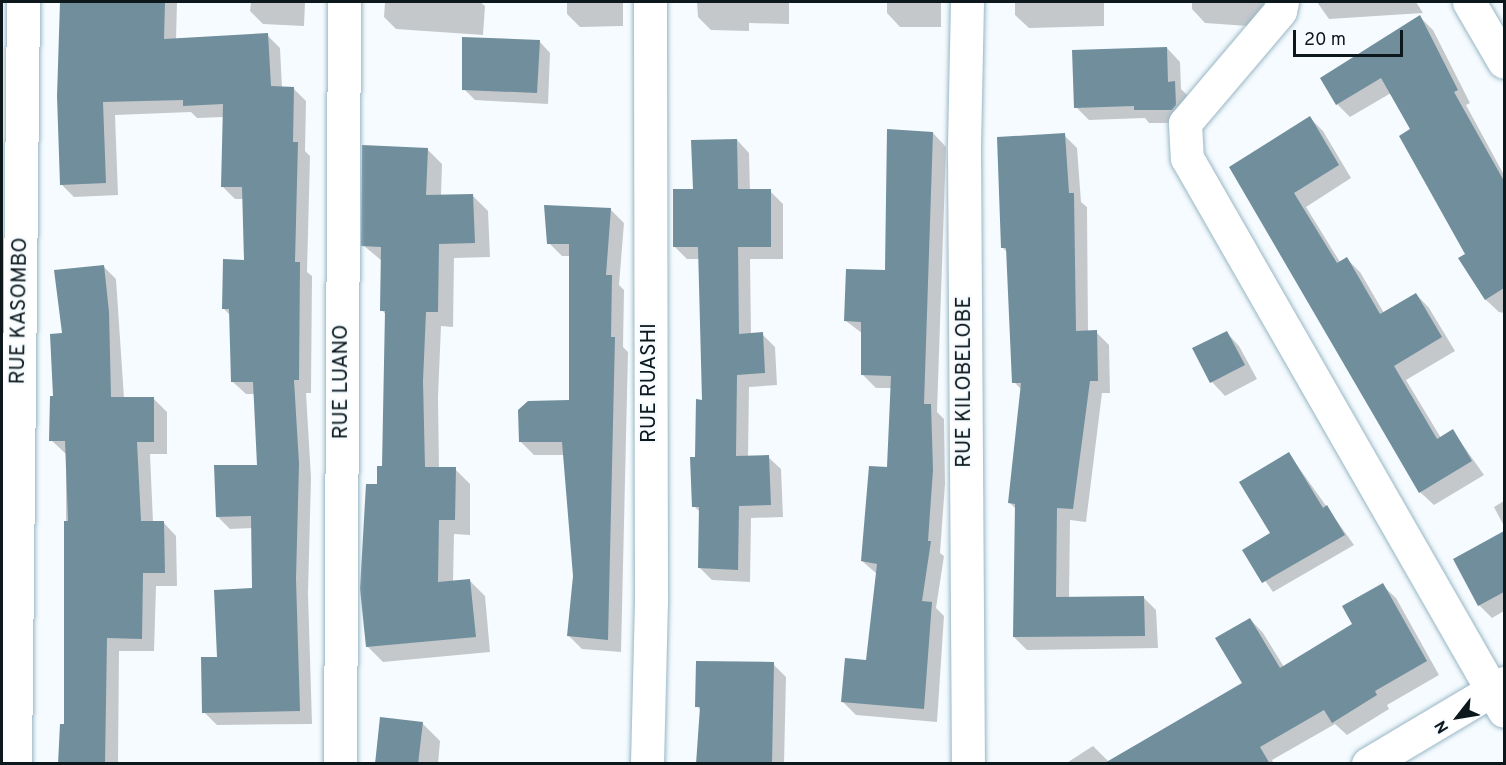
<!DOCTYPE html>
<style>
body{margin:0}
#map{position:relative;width:1506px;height:765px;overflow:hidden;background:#f5fbfe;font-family:Overpass,sans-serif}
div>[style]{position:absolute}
.shadow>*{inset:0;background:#0003}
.building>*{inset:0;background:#718e9c}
.roads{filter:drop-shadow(0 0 2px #98b6c4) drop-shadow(0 0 2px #98b6c4)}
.street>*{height:33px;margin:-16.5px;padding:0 16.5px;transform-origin:16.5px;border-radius:16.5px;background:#fff}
span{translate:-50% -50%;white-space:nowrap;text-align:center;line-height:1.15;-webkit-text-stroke:4.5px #f5fbfe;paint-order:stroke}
.street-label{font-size:21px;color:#0d181d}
.frame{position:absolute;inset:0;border:3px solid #0d181d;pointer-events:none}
.north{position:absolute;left:1428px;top:687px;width:60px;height:60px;-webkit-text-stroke:4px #f5fbfe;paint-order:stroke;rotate:239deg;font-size:16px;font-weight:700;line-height:24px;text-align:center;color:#0d181d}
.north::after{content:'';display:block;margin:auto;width:21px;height:27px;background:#0d181d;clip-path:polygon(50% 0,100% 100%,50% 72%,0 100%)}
.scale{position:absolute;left:1293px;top:30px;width:110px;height:27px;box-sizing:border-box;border:3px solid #0d181d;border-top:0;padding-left:8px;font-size:18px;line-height:21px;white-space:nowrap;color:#0d181d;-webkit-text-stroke:4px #f5fbfe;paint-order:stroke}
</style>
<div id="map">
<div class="shadow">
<div style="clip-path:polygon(66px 2px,177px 2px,176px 40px,267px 35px,280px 48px,282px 88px,293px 88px,306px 101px,305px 151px,310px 156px,307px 272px,312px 276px,311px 393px,306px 393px,311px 478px,308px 593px,312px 724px,217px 725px,204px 712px,218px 658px,254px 590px,253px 528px,230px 529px,217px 516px,259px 466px,255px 394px,246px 394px,233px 382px,230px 315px,223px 308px,246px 261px,244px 199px,235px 199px,222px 186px,224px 117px,197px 118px,191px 112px,115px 115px,118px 195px,74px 197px,61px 184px,68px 46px)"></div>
<div style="clip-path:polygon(251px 2px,305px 2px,304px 26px,263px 24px,250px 11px)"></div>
<div style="clip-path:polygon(385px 2px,480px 2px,485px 6px,483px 35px,396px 29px,384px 17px)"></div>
<div style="clip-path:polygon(567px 2px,623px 2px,623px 26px,580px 27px,567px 14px)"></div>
<div style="clip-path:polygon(697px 2px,789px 2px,789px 24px,749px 23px,749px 31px,711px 30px,698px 17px)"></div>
<div style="clip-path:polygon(887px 2px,941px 2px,941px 27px,900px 27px,887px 13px)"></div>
<div style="clip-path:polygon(1015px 2px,1104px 2px,1104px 26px,1029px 28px,1015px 15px)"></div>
<div style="clip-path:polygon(1192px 2px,1264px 2px,1262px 27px,1205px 23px,1192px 9px)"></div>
<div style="clip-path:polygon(1317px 2px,1416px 2px,1423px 13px,1329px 19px)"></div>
<div style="clip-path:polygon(1420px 17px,1433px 30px,1470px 103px,1466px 105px,1504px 175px,1504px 313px,1499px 312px,1486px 300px,1460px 258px,1467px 254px,1412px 130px,1391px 93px,1350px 117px,1337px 104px)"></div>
<div style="clip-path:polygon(540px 42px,550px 53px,548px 104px,475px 100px,464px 89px)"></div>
<div style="clip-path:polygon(1167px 48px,1180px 62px,1181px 89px,1188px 96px,1185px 123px,1149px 123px,1145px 118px,1089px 120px,1076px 107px)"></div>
<div style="clip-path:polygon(1310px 118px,1323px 131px,1351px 178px,1306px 207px,1340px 262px,1347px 259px,1360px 272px,1384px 313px,1416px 294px,1429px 308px,1455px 351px,1406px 380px,1441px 438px,1453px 431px,1484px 475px,1434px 505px,1420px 492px,1231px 167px)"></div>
<div style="clip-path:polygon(933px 133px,946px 147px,937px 412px,944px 419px,945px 484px,940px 553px,944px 556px,936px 608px,944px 616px,937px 722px,856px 715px,843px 702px,867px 661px,877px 574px,862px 561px,889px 468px,892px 388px,876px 388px,863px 375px,863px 334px,846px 321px,887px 271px)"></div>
<div style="clip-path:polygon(1064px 135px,1077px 148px,1081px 202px,1087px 207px,1088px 332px,1096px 332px,1109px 345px,1110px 393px,1102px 393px,1086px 522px,1070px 520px,1069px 598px,1143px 597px,1156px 610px,1158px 648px,1027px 650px,1014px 637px,1016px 509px,1010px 503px,1022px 390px,1014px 382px,1008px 253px,1002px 247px)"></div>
<div style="clip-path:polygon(737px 140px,749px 153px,750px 191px,770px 191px,783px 204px,783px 259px,750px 259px,751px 334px,762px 334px,775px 347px,777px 385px,749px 387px,748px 457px,768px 457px,781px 469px,783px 517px,751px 518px,750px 582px,712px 580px,700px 568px,701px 513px,694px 506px,703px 401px,700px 259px,687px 259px,674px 246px,694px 191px)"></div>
<div style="clip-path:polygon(427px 149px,442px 164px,441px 196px,473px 196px,488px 211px,490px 257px,454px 258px,453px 327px,441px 326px,438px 397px,439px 469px,455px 469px,470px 484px,470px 535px,454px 534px,453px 583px,470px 581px,485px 596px,490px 652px,383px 662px,367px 646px,378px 486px,383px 468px,386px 315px,382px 310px,382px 261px,363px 245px)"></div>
<div style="clip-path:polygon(611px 210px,624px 223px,619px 285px,624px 290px,623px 347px,628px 352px,621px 652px,582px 649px,569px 636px,574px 576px,565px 455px,534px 455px,520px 441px,571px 402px,570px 256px,562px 256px,549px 243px)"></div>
<div style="clip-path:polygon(103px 266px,116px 279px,124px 398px,154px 399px,167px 412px,167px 454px,150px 454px,153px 522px,163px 522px,176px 536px,177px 586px,156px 586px,154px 651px,119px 651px,118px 764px,60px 764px,66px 725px,66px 454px,51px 440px,63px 335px)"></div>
<div style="clip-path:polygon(1226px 332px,1239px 346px,1257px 379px,1225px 396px,1212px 382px,1194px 349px)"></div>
<div style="clip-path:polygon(1289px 454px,1354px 545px,1273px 592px,1244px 551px,1272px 534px)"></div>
<div style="clip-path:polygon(1504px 501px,1504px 526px,1494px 507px)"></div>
<div style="clip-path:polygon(1504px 533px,1504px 611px,1492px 618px,1479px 605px,1455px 559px)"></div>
<div style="clip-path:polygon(1382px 585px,1396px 598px,1439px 675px,1387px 705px,1389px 709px,1347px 735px,1335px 724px,1272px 760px,1274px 764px,1065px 764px,1093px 746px,1109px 762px,1244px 684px,1250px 619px,1263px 633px,1284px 667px,1354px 624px)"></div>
<div style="clip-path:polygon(773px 664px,786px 677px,784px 764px,698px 764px,701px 711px,697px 706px)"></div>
<div style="clip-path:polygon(422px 723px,440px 741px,438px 764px,377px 764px)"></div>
</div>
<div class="building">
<div style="clip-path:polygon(60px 2px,165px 2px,164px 39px,268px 33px,271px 86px,294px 87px,293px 142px,298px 142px,295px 262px,300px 262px,299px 380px,294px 380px,299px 464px,296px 579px,300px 711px,202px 713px,201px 657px,217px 657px,214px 590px,252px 588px,251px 516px,216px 517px,214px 465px,257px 465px,253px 382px,231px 382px,229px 309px,222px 309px,223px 259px,244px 260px,242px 187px,221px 187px,223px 104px,183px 106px,183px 100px,103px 102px,106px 183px,60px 185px,57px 96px)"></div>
<div style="clip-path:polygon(1420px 15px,1458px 90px,1454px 92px,1504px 181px,1504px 288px,1485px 300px,1458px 258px,1465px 254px,1399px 136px,1410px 129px,1381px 78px,1336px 105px,1320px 78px)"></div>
<div style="clip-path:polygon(462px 37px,540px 40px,537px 93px,462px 90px)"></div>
<div style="clip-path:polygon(1167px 47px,1168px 82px,1175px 81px,1176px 105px,1172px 110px,1134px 110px,1134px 106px,1074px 108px,1072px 50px)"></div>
<div style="clip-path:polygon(1310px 116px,1339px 165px,1294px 193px,1337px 263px,1347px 257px,1380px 314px,1416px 293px,1442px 337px,1394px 366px,1437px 439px,1453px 429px,1472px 461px,1419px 493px,1229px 167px)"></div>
<div style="clip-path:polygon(887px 129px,933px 132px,924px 404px,931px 404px,933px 470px,928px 541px,931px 541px,922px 601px,932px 602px,924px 709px,841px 702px,845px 658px,866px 660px,877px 564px,861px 561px,869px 466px,887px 467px,891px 376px,861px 375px,861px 322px,844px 321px,846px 269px,885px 270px)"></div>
<div style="clip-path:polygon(1065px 133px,1069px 193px,1074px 193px,1076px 331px,1097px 330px,1098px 381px,1090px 381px,1073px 509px,1057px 508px,1056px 597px,1144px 596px,1145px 636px,1013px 637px,1015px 504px,1008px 503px,1021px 383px,1012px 383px,1006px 248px,1001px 248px,997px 137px)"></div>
<div style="clip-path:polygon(737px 139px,738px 189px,771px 189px,771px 247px,738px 247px,739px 334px,763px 332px,765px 373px,737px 375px,736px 456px,769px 455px,771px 505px,739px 506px,738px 570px,698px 568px,699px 507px,692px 507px,690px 457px,695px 457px,696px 399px,702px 400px,698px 247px,673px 247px,673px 189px,693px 189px,691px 140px)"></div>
<div style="clip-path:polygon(362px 145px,428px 148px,426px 195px,473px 194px,475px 243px,439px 244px,438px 312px,426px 312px,423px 381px,425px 467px,456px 467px,455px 520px,439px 520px,438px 582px,470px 579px,476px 637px,366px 647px,360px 589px,366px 484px,377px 484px,377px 466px,382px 466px,385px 311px,380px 311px,381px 247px,361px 246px)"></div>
<div style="clip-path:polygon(544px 205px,611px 208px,606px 275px,612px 275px,611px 337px,615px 337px,608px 640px,567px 636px,573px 576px,562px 442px,519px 442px,518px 410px,528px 401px,569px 400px,569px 244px,547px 244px)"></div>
<div style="clip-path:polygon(104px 265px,109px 312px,111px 397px,154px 397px,154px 442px,137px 442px,141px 521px,164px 521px,165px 573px,143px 573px,142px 639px,107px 638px,105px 764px,58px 764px,60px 724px,64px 724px,64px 521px,68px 521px,65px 441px,49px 441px,50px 396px,53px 396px,50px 334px,62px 333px,54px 270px)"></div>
<div style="clip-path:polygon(1227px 331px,1245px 365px,1210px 383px,1192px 348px)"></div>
<div style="clip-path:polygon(1289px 452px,1323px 508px,1327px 505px,1345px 535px,1262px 583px,1242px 550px,1270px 533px,1239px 482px)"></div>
<div style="clip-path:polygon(1504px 531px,1504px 592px,1478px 606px,1453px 559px)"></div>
<div style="clip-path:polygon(1383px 583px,1427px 661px,1375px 691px,1377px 695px,1332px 723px,1324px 710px,1260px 747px,1270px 764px,1103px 764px,1242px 683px,1215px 638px,1250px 618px,1280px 668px,1352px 624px,1342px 606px)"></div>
<div style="clip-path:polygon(696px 661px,774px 662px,772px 764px,696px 764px,700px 707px,695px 707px)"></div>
<div style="clip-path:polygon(380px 717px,423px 722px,418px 764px,375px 764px)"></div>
</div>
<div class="roads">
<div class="street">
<div style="left:967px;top:2px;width:149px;rotate:91.2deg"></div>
<div style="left:964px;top:151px;width:613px;rotate:89.63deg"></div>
<div style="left:1282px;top:2px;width:9px;rotate:103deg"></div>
<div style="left:1280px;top:11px;width:147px;rotate:130.3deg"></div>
<div style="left:1185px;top:123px;width:35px;rotate:87deg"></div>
<div style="left:1187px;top:158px;width:637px;rotate:60.18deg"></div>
<div style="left:1469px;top:2px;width:69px;rotate:59.7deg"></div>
<div style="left:15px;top:764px;width:762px;rotate:-89.4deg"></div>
<div style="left:340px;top:764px;width:762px;rotate:-89.7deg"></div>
<div style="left:647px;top:764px;width:162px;rotate:-88.6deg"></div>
<div style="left:651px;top:602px;width:600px;rotate:-90.1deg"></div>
<div style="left:1368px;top:764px;width:158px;rotate:-30.8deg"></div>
</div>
</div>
<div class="street-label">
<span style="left:20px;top:311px;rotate:-89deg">RUE KASOMBO</span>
<span style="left:342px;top:382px;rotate:-90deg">RUE LUANO</span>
<span style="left:965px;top:382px;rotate:-90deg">RUE KILOBELOBE</span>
<span style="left:650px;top:383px;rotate:-90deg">RUE RUASHI</span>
</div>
<div class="frame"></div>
<div class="north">N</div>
<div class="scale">20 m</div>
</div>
